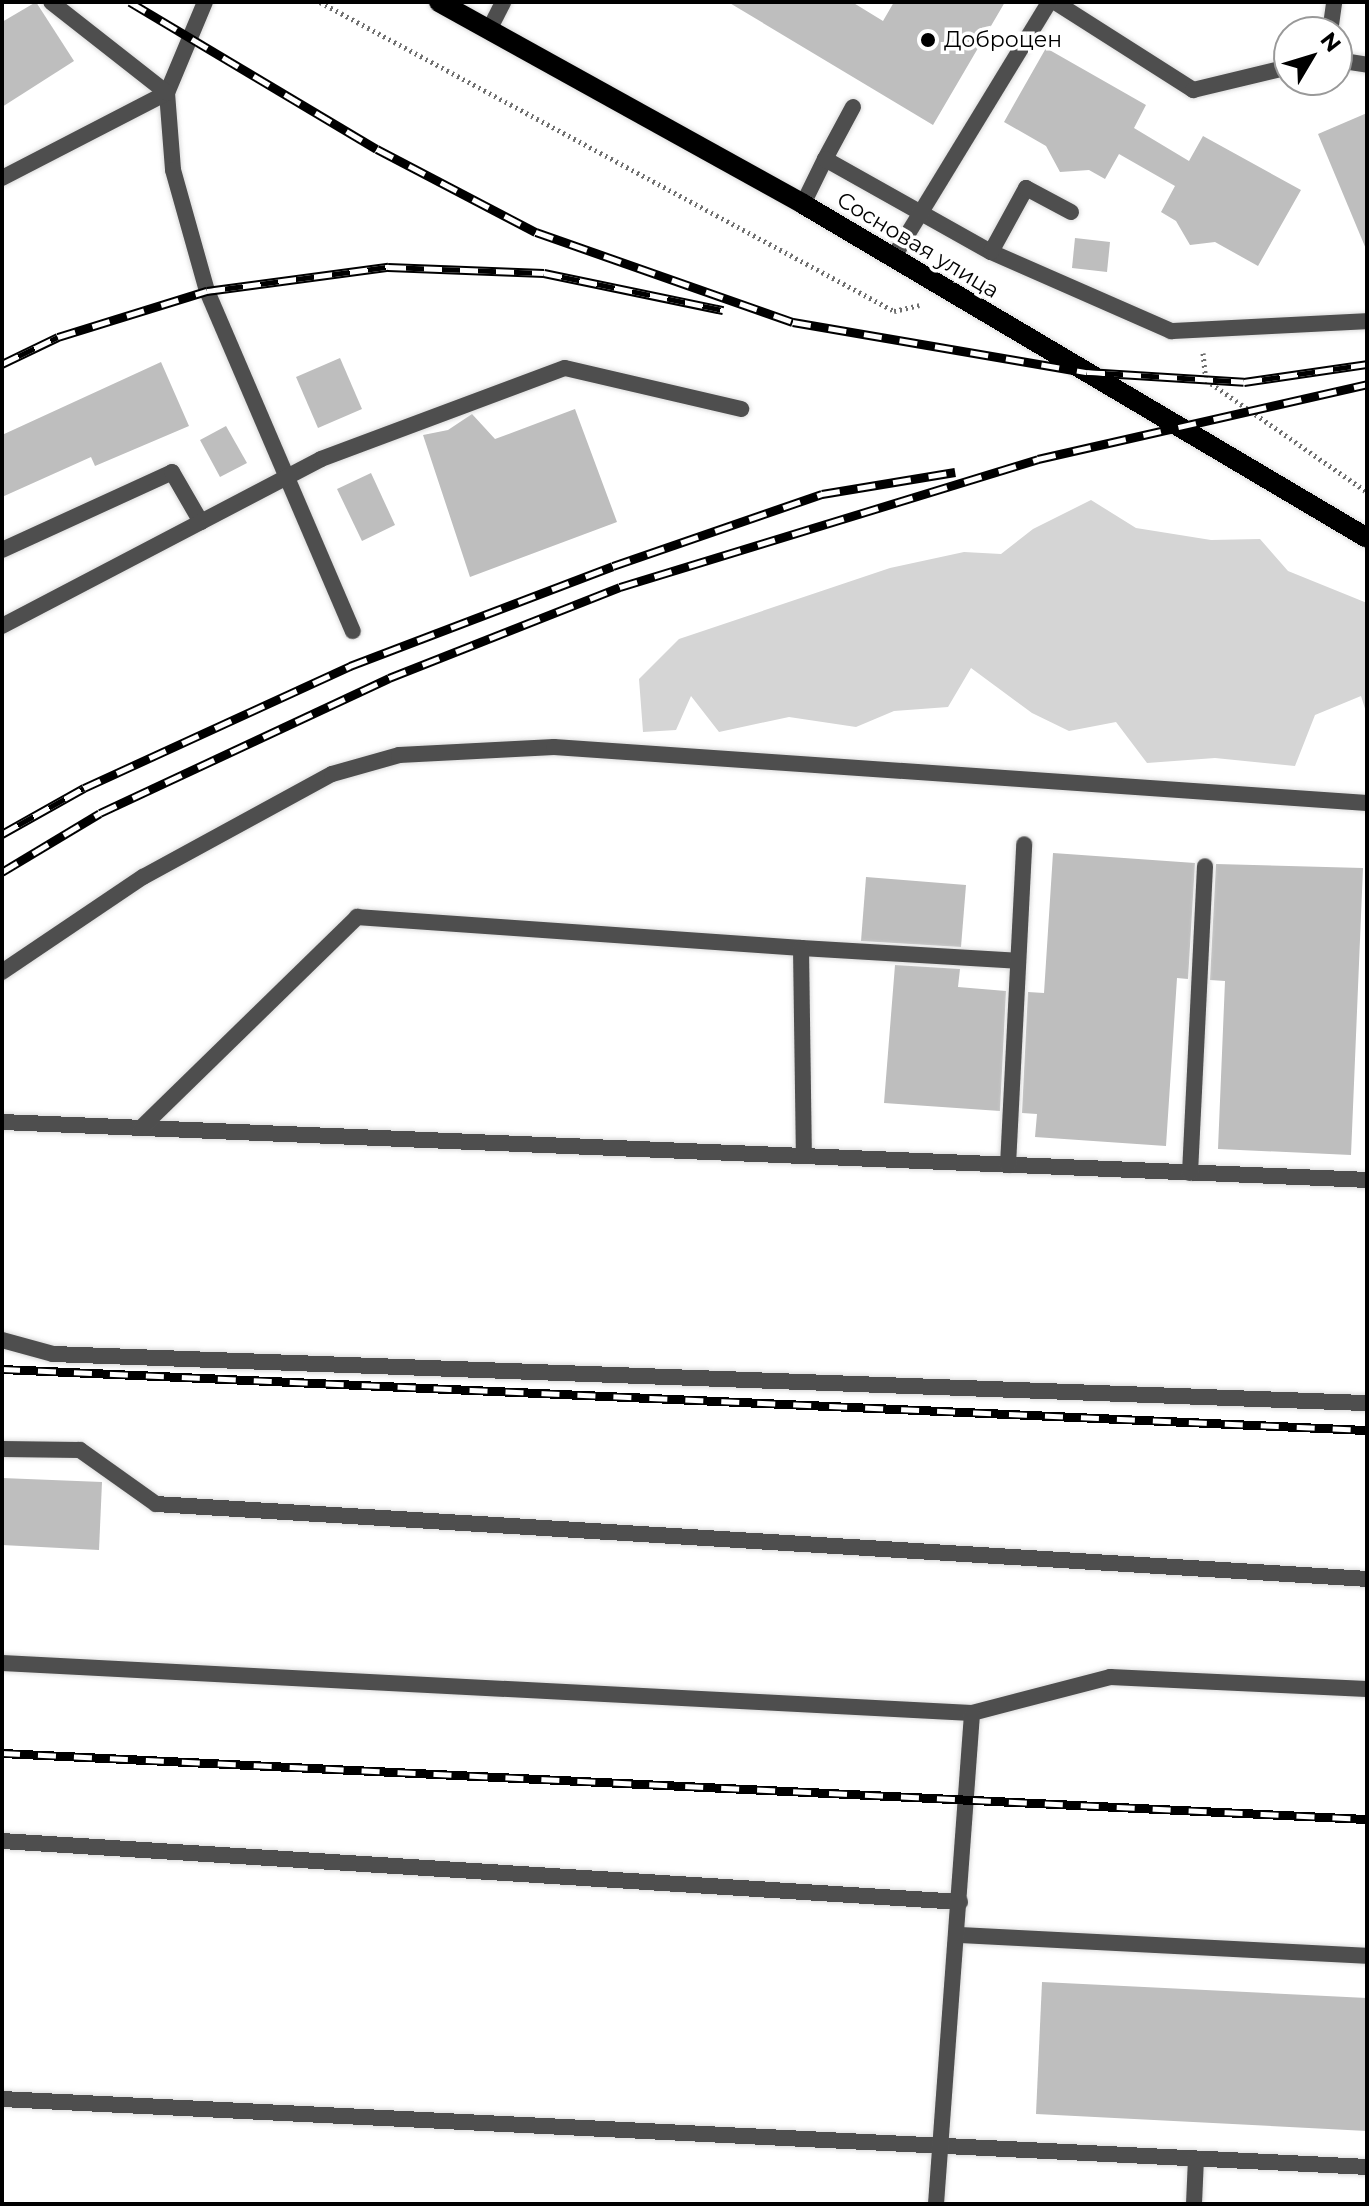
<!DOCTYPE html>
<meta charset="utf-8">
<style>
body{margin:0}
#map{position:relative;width:1369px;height:2206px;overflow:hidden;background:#fff;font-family:Montserrat,sans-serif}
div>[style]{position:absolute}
.green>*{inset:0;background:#d5d5d5}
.building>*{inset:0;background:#bebebe}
.path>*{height:5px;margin-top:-2.5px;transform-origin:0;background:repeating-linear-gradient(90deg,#707070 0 2px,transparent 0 6px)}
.roads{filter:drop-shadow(0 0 2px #dbdbdb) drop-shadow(0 0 2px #dbdbdb)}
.lane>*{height:16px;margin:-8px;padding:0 8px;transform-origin:8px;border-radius:8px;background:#4e4e4e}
.primary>*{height:20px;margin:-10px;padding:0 10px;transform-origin:10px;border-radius:10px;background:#000}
.rail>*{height:9px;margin-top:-4.5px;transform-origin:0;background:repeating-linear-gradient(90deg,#fff 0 18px,#000 0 36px);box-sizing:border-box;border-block:2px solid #000}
.dots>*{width:22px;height:22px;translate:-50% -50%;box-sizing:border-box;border:4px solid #fff;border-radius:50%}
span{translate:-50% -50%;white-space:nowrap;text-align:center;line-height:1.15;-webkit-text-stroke:7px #fff;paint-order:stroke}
.poi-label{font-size:22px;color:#000}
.left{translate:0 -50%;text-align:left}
.street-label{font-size:22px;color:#000}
.frame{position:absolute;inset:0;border:4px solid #000;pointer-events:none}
.north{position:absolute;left:1273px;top:16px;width:80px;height:80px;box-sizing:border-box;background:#fff;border:2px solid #999;border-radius:50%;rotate:52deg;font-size:22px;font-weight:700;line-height:32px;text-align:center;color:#000}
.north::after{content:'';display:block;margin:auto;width:28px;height:36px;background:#000;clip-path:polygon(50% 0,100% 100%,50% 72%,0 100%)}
</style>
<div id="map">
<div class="green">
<div style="clip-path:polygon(1091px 500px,1136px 528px,1211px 540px,1260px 539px,1288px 571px,1367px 603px,1367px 715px,1361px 696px,1315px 715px,1295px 766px,1215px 758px,1147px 763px,1116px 722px,1069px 731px,1032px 713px,971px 668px,948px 707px,894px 711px,856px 727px,789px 717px,719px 732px,691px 696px,676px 730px,643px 732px,639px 679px,679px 639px,890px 568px,964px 552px,1001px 554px,1033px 529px)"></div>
</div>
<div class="building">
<div style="clip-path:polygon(36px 2px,74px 61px,2px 107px,2px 22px)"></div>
<div style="clip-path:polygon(728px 2px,852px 2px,883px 21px,894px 2px,1005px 2px,933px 125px)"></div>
<div style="clip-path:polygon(1046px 48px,1146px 105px,1134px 128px,1189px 161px,1203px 136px,1301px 190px,1258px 266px,1215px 242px,1190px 245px,1176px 221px,1161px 212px,1175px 186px,1119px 154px,1105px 179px,1089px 170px,1060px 172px,1046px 146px,1004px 122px)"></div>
<div style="clip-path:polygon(1367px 113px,1367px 249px,1366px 249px,1318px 134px)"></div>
<div style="clip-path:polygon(1075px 238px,1110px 242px,1107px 272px,1072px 268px)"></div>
<div style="clip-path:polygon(340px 358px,362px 409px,318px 428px,296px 377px)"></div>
<div style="clip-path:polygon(161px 362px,189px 426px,95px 466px,91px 457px,2px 497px,2px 435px)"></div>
<div style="clip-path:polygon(575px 409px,617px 522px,470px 577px,423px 435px,448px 430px,472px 414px,495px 439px)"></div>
<div style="clip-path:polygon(226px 426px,247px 463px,220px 477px,200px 440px)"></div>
<div style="clip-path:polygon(371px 473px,395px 525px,362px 541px,337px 489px)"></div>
<div style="clip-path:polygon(1053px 853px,1195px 863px,1188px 979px,1177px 978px,1166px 1146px,1035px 1137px,1037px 1114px,1022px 1113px,1028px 992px,1044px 993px)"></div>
<div style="clip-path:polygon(1216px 864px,1363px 868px,1351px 1155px,1218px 1149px,1225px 981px,1210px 980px)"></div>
<div style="clip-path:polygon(866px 877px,966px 885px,961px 947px,861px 941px)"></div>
<div style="clip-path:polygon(895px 965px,960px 969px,958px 987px,1006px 991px,1000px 1111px,884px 1103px)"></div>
<div style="clip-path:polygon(2px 1478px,102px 1482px,99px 1550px,2px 1545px)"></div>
<div style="clip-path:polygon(1042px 1982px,1367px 1998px,1367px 2131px,1036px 2114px)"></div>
</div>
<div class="path">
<div style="left:320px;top:2px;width:652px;rotate:28.29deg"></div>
<div style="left:894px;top:311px;width:26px;rotate:-13deg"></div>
<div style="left:1203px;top:353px;width:27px;rotate:84deg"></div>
<div style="left:1206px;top:380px;width:196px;rotate:34.8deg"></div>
</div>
<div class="roads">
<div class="lane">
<div style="left:205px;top:2px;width:99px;rotate:112.7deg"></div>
<div style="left:167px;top:93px;width:77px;rotate:85.5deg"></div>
<div style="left:173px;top:170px;width:126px;rotate:74.3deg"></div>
<div style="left:207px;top:291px;width:370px;rotate:66.8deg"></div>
<div style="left:1055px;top:2px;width:164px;rotate:32.5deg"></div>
<div style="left:1193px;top:90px;width:99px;rotate:-13.5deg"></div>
<div style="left:489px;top:30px;width:31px;rotate:-63deg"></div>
<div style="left:1330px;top:32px;width:30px;rotate:-82deg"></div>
<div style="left:1337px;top:60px;width:30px;rotate:9deg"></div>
<div style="left:825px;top:159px;width:59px;rotate:-61.7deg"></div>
<div style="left:2px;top:178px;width:186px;rotate:-27.3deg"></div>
<div style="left:167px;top:93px;width:147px;rotate:-141.9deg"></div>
<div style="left:803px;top:204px;width:50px;rotate:-63.9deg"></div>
<div style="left:825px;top:159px;width:190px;rotate:29.3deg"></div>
<div style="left:991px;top:252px;width:197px;rotate:23.7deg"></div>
<div style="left:1171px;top:331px;width:196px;rotate:-2.9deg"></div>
<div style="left:991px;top:252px;width:73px;rotate:-61.3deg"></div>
<div style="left:1026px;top:188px;width:51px;rotate:28.1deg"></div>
<div style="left:893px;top:258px;width:300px;rotate:-58.6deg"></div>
<div style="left:2px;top:550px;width:187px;rotate:-24.6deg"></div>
<div style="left:172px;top:472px;width:58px;rotate:59.9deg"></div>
<div style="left:2px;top:626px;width:360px;rotate:-27.6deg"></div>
<div style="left:321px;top:459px;width:260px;rotate:-20.5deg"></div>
<div style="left:565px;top:368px;width:181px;rotate:13.1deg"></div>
<div style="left:801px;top:948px;width:217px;rotate:3.4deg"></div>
<div style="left:2px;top:972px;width:170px;rotate:-34deg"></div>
<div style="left:143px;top:877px;width:215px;rotate:-28.6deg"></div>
<div style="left:332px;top:774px;width:70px;rotate:-15.8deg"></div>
<div style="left:399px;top:755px;width:155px;rotate:-3deg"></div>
<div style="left:554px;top:747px;width:815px;rotate:3.94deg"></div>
<div style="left:2px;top:1122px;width:1366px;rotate:2.43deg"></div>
<div style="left:142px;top:1127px;width:301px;rotate:-44.3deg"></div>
<div style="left:357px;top:917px;width:445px;rotate:4deg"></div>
<div style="left:801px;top:948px;width:208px;rotate:89.2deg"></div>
<div style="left:1008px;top:1165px;width:321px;rotate:-87.1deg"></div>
<div style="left:1190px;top:1173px;width:307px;rotate:-87.2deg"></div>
<div style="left:2px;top:1340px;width:53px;rotate:15.4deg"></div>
<div style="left:53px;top:1354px;width:1315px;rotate:2.14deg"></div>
<div style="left:2px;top:1449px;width:78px;rotate:0.7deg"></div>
<div style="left:80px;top:1450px;width:93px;rotate:35.4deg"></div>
<div style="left:156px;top:1504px;width:1213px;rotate:3.54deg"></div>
<div style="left:2px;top:1663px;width:971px;rotate:2.95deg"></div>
<div style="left:972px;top:1713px;width:143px;rotate:-14.6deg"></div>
<div style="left:1110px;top:1677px;width:257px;rotate:2.7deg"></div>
<div style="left:2px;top:1841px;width:960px;rotate:3.64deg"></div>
<div style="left:958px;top:1935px;width:410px;rotate:2.9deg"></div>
<div style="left:2px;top:2099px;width:1367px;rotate:2.85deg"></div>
<div style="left:936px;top:2204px;width:492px;rotate:-85.8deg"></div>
<div style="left:1194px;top:2204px;width:45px;rotate:-87.5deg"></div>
</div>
<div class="primary">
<div style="left:439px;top:2px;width:416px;rotate:29deg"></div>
<div style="left:803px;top:204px;width:655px;rotate:30.63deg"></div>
</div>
</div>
<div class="rail">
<div style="left:130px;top:2px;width:287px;rotate:30.8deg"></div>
<div style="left:377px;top:149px;width:179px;rotate:27.6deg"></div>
<div style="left:536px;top:232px;width:272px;rotate:19.3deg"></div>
<div style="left:793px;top:322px;width:298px;rotate:9.7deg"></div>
<div style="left:1087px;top:372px;width:157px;rotate:3.6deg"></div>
<div style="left:1244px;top:382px;width:124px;rotate:-8.3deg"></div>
<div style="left:2px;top:364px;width:62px;rotate:-25.7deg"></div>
<div style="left:58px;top:337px;width:156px;rotate:-17.2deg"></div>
<div style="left:207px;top:291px;width:183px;rotate:-7.6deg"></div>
<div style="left:388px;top:267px;width:156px;rotate:2.2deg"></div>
<div style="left:544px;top:273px;width:183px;rotate:11.7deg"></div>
<div style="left:2px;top:834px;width:94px;rotate:-29.3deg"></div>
<div style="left:84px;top:788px;width:293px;rotate:-24.6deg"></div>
<div style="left:350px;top:666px;width:281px;rotate:-20.8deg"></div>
<div style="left:613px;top:566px;width:221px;rotate:-19deg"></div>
<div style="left:822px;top:494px;width:135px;rotate:-9.4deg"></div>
<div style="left:2px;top:872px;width:114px;rotate:-31deg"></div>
<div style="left:100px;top:813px;width:319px;rotate:-25deg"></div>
<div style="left:389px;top:678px;width:248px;rotate:-21.5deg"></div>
<div style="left:620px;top:587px;width:437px;rotate:-17deg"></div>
<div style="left:1038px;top:459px;width:337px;rotate:-12.8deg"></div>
<div style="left:2px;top:1369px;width:1366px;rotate:2.56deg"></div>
<div style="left:2px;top:1753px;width:1367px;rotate:2.77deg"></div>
</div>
<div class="dots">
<div style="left:928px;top:40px;background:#000"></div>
</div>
<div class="poi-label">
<span class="left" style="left:944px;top:40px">Доброцен</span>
</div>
<div class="street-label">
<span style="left:918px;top:245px;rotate:31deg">Сосновая улица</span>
</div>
<div class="frame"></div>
<div class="north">N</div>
</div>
